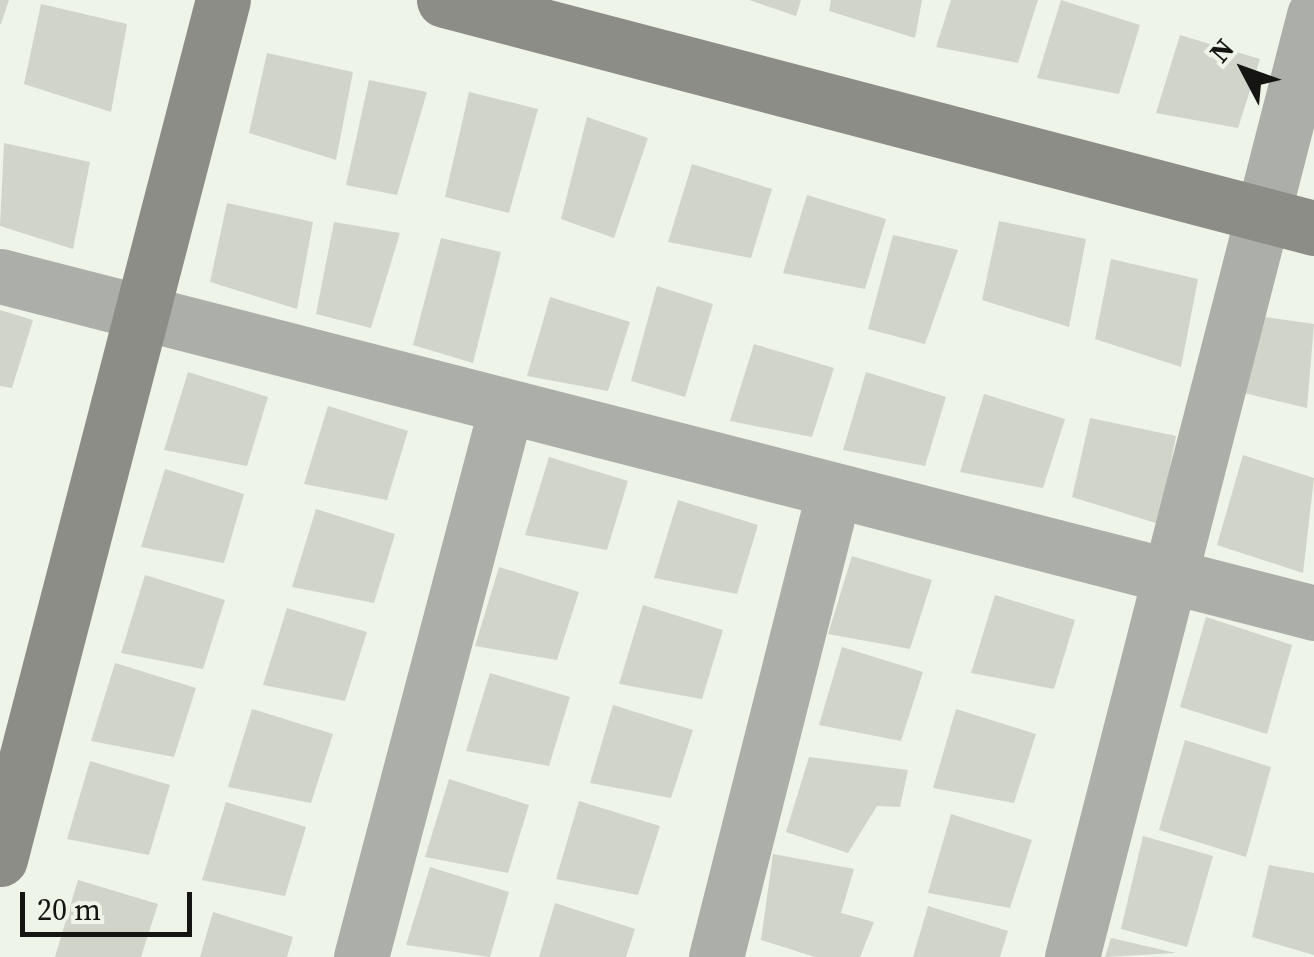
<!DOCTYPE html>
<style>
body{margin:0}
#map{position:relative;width:1314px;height:957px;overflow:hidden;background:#eff4e8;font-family:"Source Serif 4",serif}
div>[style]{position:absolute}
.building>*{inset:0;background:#d0d4c9}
.street>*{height:55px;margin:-27.5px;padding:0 27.5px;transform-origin:27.5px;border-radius:27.5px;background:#acaea9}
.secondary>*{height:55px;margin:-27.5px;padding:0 27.5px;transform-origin:27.5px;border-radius:27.5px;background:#8b8d86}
span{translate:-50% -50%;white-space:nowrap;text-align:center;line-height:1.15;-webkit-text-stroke:10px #eff4e8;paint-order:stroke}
.north{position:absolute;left:1194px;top:20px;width:100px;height:100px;-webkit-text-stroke:8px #eff4e8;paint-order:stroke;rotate:311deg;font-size:28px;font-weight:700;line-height:40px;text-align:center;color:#151613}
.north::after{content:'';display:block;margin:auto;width:35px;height:45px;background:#151613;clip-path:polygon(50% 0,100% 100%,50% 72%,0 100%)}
.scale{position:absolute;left:20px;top:892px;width:172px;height:45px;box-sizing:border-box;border:5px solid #151613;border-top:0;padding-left:12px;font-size:30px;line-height:35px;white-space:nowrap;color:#151613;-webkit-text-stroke:8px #eff4e8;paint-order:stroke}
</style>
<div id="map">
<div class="building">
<div style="clip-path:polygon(0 0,9px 0,1px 24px,0 24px)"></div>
<div style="clip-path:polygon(749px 0,801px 0,796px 16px)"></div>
<div style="clip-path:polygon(831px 0,922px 0,915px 38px,829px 11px)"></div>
<div style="clip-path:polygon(951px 0,1038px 0,1018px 63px,936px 47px)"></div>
<div style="clip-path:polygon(1061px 0,1140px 25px,1119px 94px,1037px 78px)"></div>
<div style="clip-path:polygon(41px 4px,127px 24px,111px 112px,24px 84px)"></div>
<div style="clip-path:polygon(1180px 35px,1260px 59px,1238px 128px,1156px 113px)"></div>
<div style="clip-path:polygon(267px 53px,353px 72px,336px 160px,249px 133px)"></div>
<div style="clip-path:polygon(369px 80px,427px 92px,397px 195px,346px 185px)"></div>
<div style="clip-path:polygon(469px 92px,538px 109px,509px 213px,445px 197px)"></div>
<div style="clip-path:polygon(587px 117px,648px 138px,614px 238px,561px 219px)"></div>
<div style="clip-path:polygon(4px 143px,90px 162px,73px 249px,0 226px)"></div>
<div style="clip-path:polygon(692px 164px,772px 189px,751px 258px,668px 242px)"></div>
<div style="clip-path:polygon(807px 195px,886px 219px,865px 289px,783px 273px)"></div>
<div style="clip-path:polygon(227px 203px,313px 222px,297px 309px,210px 282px)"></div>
<div style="clip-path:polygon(999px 221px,1086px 239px,1069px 327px,982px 300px)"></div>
<div style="clip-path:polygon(334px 222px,400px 233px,371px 328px,316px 314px)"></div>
<div style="clip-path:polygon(893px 235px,958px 250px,925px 344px,868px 329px)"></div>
<div style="clip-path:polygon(441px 238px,501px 252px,473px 363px,413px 345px)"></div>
<div style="clip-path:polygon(1111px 259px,1198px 279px,1181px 367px,1095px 339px)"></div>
<div style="clip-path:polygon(657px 286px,713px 304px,685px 397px,631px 381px)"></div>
<div style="clip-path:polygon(550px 297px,630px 322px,608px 391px,527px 376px)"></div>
<div style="clip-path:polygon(0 310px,33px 320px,12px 388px,0 386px)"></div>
<div style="clip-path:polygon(1264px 317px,1314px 324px,1307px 408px,1244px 393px)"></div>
<div style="clip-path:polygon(754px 344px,834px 368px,812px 437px,730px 421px)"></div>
<div style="clip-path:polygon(188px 372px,268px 397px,247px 466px,164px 450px)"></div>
<div style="clip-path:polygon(866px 372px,946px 397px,925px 466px,843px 450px)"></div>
<div style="clip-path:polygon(984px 394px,1065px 419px,1043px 488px,960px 472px)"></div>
<div style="clip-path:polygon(328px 406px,408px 431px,387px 500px,304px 484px)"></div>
<div style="clip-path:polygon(1090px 418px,1176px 436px,1159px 524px,1072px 497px)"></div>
<div style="clip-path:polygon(1243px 455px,1314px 478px,1303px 573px,1217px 545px)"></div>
<div style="clip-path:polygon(549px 457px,628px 481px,607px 550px,525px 535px)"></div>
<div style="clip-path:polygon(165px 469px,244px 494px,224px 563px,141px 547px)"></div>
<div style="clip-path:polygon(678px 500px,758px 525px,737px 594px,654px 578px)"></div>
<div style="clip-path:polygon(316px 509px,395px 534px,374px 603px,292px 587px)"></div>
<div style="clip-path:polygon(852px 556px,932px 580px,910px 649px,828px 634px)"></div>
<div style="clip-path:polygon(499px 567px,579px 592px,557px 660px,475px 646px)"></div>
<div style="clip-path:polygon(145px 575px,225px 600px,203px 669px,121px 653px)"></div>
<div style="clip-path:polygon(995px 595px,1075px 620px,1054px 689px,971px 673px)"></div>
<div style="clip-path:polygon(643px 605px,723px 630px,702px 699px,619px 684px)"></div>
<div style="clip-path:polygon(287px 608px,367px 632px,345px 701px,263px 685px)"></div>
<div style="clip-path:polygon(1206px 617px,1292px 645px,1267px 734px,1180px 707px)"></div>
<div style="clip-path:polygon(842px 647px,923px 672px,901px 741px,819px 725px)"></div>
<div style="clip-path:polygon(115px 663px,196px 688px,174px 757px,91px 741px)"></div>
<div style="clip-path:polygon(490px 673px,570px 697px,549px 766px,466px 751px)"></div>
<div style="clip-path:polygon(613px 705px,693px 730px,671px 798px,590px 783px)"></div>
<div style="clip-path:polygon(252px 709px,333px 734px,311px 803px,228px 787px)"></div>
<div style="clip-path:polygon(956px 709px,1036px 734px,1014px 803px,933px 788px)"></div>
<div style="clip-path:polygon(1185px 740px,1271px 767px,1246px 857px,1159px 830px)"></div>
<div style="clip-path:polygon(809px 757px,908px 770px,900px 807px,877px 806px,848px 853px,786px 832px)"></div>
<div style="clip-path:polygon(90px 761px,170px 785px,149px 855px,67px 839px)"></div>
<div style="clip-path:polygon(449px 779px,529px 805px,508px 873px,425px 857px)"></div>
<div style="clip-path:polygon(579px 801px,660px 826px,638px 895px,556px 879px)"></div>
<div style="clip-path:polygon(226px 802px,306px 827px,285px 896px,202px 880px)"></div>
<div style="clip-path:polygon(951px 814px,1032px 840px,1010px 908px,928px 893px)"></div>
<div style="clip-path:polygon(1143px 836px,1213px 856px,1187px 947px,1121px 929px)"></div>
<div style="clip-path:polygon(773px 854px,854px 869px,841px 913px,874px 922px,860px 957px,815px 957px,761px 940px)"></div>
<div style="clip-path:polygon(1269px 865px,1314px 873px,1314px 955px,1252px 937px)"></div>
<div style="clip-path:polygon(430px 867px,509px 892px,490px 957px,406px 945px)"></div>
<div style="clip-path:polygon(78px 880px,158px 904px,141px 957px,55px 957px)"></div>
<div style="clip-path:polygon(555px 903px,635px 929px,626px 957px,539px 957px)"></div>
<div style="clip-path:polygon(928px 906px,1008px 931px,1000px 957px,913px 957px)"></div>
<div style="clip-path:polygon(213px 912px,293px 937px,287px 957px,200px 957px)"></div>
<div style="clip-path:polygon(1111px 938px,1176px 953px,1105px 957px)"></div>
</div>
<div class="street">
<div style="left:0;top:276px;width:1357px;rotate:14.38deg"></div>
<div style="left:361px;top:957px;width:568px;rotate:-75.21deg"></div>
<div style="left:716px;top:957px;width:481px;rotate:-75.8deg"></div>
<div style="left:1072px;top:957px;width:973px;rotate:-75.59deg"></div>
</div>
<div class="secondary">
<div style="left:444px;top:0;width:899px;rotate:14.69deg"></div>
<div style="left:0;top:859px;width:887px;rotate:-75.45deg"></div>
</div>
<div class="north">N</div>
<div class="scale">20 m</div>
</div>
